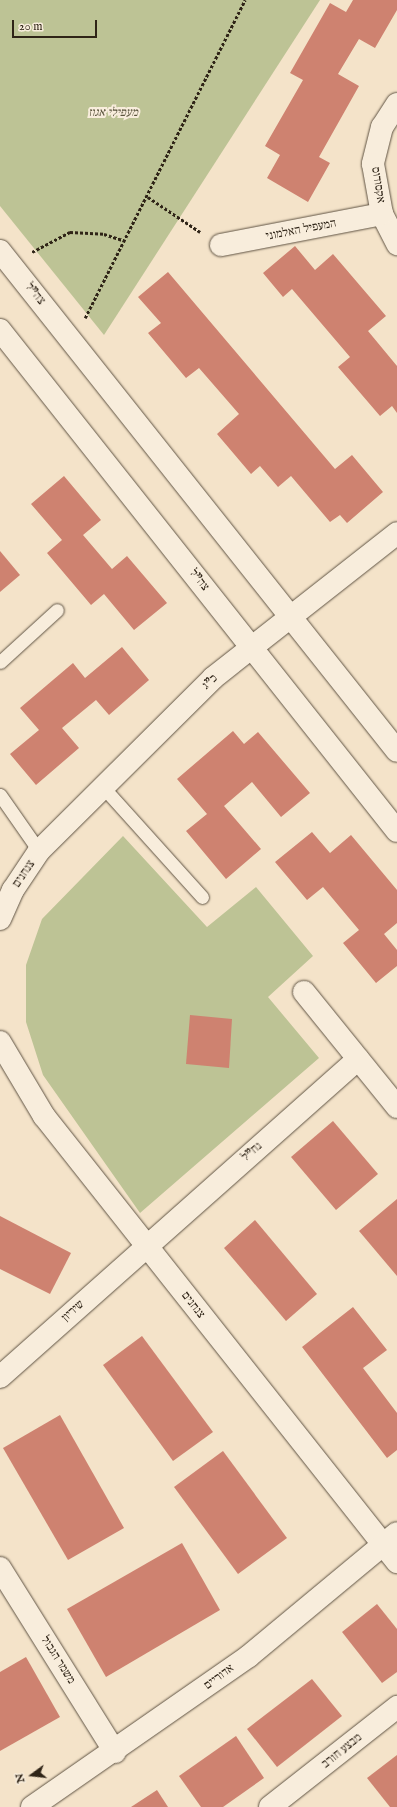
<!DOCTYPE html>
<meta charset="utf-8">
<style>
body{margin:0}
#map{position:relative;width:397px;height:1807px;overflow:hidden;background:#f4e3c9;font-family:"IM FELL English","Frank Ruhl Libre",serif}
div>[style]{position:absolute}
.green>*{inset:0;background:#bdc395}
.building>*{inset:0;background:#ce8270}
.path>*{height:2.5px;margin-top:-1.25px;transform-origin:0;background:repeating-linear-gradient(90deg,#2f2417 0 3px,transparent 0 5px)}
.roads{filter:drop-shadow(0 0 1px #605444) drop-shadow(0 0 1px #605444)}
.lane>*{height:13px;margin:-6.5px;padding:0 6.5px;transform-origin:6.5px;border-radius:6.5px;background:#f8eddc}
.street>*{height:22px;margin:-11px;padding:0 11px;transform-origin:11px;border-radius:11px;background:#f8eddc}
.secondary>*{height:22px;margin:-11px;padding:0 11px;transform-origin:11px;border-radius:11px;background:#f8eddc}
span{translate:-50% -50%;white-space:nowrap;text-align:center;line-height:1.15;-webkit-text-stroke:4px #f8eddc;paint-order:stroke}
.park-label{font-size:12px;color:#5a543d;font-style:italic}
.street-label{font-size:12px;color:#2f2417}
.north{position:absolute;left:12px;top:1755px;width:40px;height:40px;-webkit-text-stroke:3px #f8eddc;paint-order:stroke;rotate:255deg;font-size:11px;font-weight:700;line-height:16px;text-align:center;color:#2f2417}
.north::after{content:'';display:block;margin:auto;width:14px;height:18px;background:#2f2417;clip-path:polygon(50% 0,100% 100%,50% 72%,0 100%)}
.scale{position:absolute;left:12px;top:20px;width:85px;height:18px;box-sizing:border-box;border:2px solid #2f2417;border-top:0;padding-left:5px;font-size:12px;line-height:14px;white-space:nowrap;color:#2f2417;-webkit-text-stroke:3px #f8eddc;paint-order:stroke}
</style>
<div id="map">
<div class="green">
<div style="clip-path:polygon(0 0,320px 0,104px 335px,0 206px)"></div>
<div style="clip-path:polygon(123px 836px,207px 927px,256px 887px,313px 956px,268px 997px,319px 1058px,140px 1213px,43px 1075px,26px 1022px,26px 965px,42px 919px)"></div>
</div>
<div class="building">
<div style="clip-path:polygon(353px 0,397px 0,397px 10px,375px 48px,359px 39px,338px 74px,359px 86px,319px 157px,330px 163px,308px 202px,267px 178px,280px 155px,265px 146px,303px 80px,290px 73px,330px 3px,346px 12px)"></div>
<div style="clip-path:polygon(295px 246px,315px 270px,333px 254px,386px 316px,368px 331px,397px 366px,397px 413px,392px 406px,380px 416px,338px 367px,350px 357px,292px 289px,283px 297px,263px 273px)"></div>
<div style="clip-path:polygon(168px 272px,335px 469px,352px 455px,383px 492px,347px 523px,340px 515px,330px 522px,291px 476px,278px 487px,260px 466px,251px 474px,217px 434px,239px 414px,199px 368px,186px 378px,148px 333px,161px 323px,138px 297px)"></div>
<div style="clip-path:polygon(64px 476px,101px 520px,83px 535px,112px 569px,127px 556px,167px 603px,134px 630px,104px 594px,91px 605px,47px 553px,62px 540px,31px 504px)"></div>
<div style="clip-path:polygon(0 551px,20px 575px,0 592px)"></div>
<div style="clip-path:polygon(122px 647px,149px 680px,109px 715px,96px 700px,62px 728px,79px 748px,36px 785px,10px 754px,39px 730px,20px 708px,73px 663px,85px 678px)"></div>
<div style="clip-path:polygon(233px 731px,244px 744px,258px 732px,310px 793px,281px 817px,252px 782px,224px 806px,261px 849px,226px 879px,186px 831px,207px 814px,177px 779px)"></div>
<div style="clip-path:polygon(312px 832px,330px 853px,351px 835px,397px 890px,397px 923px,384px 934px,397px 950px,397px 966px,376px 983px,343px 943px,359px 930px,323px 887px,307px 900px,275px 862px)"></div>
<div style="clip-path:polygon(190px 1015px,232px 1019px,229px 1068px,186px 1064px)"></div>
<div style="clip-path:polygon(333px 1121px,378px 1174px,336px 1210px,291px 1157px)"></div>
<div style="clip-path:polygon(397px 1199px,397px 1276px,359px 1231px)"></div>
<div style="clip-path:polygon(0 1216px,71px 1253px,50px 1294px,0 1269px)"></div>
<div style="clip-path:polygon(255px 1220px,317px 1294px,286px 1321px,224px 1248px)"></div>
<div style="clip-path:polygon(353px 1307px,387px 1350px,363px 1368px,397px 1413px,397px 1450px,387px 1458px,302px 1347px)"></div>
<div style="clip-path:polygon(142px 1336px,213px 1432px,173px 1461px,103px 1365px)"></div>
<div style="clip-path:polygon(60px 1415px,124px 1528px,68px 1560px,3px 1448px)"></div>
<div style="clip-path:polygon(223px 1451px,287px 1538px,238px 1574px,174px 1487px)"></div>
<div style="clip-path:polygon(182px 1543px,220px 1610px,106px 1677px,67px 1609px)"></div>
<div style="clip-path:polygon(377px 1604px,397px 1629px,397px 1672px,382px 1683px,342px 1632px)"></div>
<div style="clip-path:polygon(26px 1657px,60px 1717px,0 1751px,0 1672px)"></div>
<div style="clip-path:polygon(312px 1679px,342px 1716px,277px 1767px,247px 1729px)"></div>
<div style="clip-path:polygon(236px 1736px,264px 1778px,223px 1807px,201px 1807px,179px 1776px)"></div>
<div style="clip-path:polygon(397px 1755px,397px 1807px,390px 1807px,367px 1778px)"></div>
<div style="clip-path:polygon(157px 1790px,168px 1807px,131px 1807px)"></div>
</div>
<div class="path">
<div style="left:148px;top:197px;width:63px;rotate:33.9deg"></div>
<div style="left:32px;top:252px;width:43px;rotate:-27.8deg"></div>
<div style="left:70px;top:232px;width:34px;rotate:3deg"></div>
<div style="left:104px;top:234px;width:22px;rotate:18deg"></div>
<div style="left:85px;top:318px;width:356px;rotate:-63.3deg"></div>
</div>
<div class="roads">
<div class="lane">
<div style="left:0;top:662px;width:77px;rotate:-42.4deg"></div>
<div style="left:103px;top:787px;width:148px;rotate:48deg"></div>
<div style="left:0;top:795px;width:68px;rotate:55.1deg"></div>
</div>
<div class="street">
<div style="left:397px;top:104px;width:27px;rotate:123deg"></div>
<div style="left:382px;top:127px;width:38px;rotate:104deg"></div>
<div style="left:373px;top:164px;width:51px;rotate:79.8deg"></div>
<div style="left:382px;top:214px;width:34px;rotate:63deg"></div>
<div style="left:221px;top:245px;width:164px;rotate:-10.9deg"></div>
<div style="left:0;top:919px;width:32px;rotate:-66deg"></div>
<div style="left:13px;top:890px;width:47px;rotate:-56.3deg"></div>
<div style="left:39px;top:851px;width:245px;rotate:-44.8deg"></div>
<div style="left:213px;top:678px;width:234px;rotate:-38.2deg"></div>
<div style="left:304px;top:992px;width:148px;rotate:51deg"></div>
<div style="left:0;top:1042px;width:86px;rotate:59.3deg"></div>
<div style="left:44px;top:1116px;width:569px;rotate:51.64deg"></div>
<div style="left:0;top:1377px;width:479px;rotate:-41.6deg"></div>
<div style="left:0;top:1568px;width:217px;rotate:58deg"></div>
<div style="left:270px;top:1807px;width:162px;rotate:-38.2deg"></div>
</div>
<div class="secondary">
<div style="left:0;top:251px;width:638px;rotate:51.55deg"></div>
<div style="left:0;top:330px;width:639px;rotate:51.61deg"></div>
<div style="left:32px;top:1807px;width:264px;rotate:-34.8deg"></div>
<div style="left:249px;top:1656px;width:192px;rotate:-39.7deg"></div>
</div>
</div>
<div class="park-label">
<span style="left:113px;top:113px">מעפילי אגוז</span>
</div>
<div class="street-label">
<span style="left:378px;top:185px;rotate:81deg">אקסודוס</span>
<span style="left:301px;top:230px;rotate:-11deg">המעפיל האלמוני</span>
<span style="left:35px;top:294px;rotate:51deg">צה"ל</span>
<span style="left:199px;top:580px;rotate:52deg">צה"ל</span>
<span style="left:210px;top:682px;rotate:-43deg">כ"ג</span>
<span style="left:24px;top:874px;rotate:-56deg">צנחנים</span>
<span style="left:252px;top:1152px;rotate:-41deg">נח"ל</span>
<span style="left:193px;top:1305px;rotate:52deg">צנחנים</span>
<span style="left:73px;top:1311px;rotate:-42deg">שיריון</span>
<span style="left:58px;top:1660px;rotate:58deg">משמר הגבול</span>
<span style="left:219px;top:1677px;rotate:-36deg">אדוריים</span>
<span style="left:342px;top:1751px;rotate:-39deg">מבצע חורב</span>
</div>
<div class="north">N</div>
<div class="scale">20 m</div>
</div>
